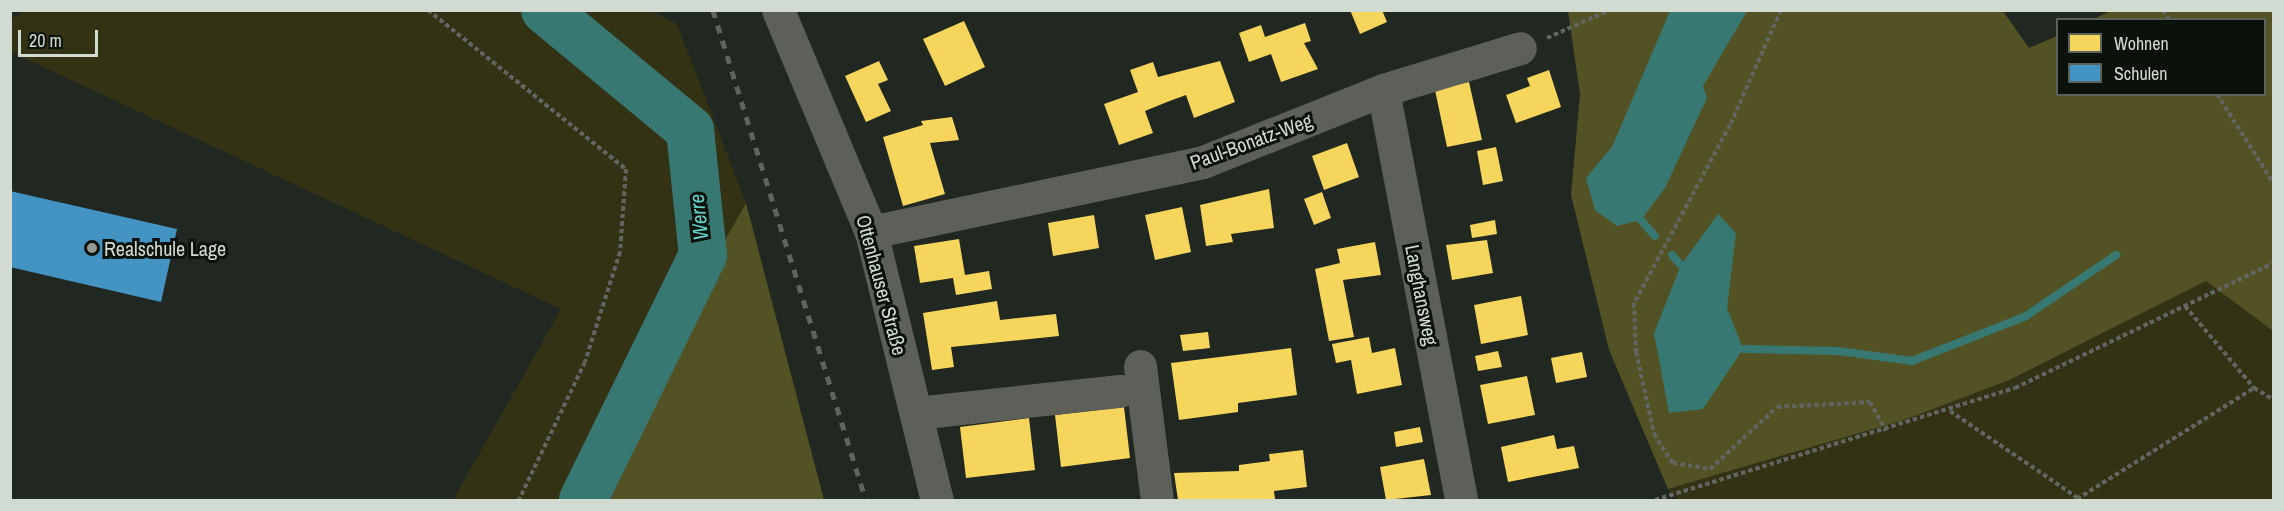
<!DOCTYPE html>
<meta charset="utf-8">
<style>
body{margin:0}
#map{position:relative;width:2284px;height:511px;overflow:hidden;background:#202821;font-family:"Archivo Narrow",sans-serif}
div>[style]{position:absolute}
.green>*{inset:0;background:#333214}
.forest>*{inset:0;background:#535224}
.water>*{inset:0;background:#377972}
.homes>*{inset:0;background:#f6d55c}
.schools>*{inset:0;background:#4393c3}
.stream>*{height:8px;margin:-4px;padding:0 4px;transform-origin:4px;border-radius:4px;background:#377972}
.river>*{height:48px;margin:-24px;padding:0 24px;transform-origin:24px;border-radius:24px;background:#377972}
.path>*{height:4px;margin-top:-2px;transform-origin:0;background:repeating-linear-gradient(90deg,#626661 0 4.5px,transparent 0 7.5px)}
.minor>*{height:33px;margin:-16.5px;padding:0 16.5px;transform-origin:16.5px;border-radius:16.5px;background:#5c6058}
.rail>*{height:4.5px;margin-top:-2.25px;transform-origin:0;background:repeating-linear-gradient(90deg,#5f645d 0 8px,transparent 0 16px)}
.dots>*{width:16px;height:16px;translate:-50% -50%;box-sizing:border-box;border:3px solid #0b120c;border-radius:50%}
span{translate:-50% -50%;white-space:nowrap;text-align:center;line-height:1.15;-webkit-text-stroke:6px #0b120c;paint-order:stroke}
.street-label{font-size:20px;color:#d1dbd2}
.poi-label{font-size:20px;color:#d1dbd2}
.left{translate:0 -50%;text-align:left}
.water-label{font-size:21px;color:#65d3c9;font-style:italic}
.frame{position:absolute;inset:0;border:12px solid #d1dbd2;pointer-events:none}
.legend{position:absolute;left:2056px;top:18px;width:210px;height:78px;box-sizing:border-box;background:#0b120c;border:2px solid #5a625b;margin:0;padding:8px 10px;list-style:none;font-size:18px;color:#d1dbd2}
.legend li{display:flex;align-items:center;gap:12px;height:30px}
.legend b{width:30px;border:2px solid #5a625b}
.scale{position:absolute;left:18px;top:30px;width:80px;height:27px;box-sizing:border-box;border:3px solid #d1dbd2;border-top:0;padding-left:8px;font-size:18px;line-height:21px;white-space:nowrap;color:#d1dbd2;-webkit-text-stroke:4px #0b120c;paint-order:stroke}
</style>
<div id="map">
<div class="green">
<div style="clip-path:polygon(26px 11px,651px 11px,677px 24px,746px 203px,577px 500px,453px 500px,561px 309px,11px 52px,11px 19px)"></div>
<div style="clip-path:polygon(2206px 281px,2273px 331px,2273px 500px,1679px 500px,1668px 489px,1904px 420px,2007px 381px)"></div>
</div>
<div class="forest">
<div style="clip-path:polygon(2113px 10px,2273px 11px,2273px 331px,2206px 281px,2007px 381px,1904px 420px,1668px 489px,1609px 350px,1571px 195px,1580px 94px,1568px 11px,2003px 11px,2029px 48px,2057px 36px,2058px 94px,2264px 94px,2264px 20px,2093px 19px)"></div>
<div style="clip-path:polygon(746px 203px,824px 500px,577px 500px)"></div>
</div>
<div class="water">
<div style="clip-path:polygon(1670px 11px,1747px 11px,1703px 86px,1707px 98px,1665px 188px,1641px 220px,1617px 226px,1595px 210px,1586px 178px,1612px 147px)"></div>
<div style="clip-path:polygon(1718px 214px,1736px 233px,1727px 308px,1743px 349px,1703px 409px,1669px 413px,1654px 333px,1681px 265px)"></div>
</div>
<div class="homes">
<div style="clip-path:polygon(1350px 10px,1382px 10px,1387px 22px,1360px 34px)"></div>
<div style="clip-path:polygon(964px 21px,985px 67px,945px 86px,923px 39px)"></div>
<div style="clip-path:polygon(1305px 23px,1311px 41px,1304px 43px,1318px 69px,1281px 82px,1271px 54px,1249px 62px,1239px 33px,1261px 25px,1265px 37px)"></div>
<div style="clip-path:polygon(879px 61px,888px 80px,878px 84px,891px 111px,866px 122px,845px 76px)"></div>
<div style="clip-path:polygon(1220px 61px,1235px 102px,1194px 118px,1186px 95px,1167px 102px,1145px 111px,1153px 133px,1119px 145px,1104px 104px,1138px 92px,1130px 70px,1153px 62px,1158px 77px)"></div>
<div style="clip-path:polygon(1549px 70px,1561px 107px,1516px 123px,1506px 95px,1530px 86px,1527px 78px)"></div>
<div style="clip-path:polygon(1469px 82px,1482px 140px,1447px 147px,1435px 90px)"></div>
<div style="clip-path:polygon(952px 117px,959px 140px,930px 143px,945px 194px,903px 206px,883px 137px,923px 125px,921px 121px)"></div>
<div style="clip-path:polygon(1347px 143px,1359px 177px,1324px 190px,1312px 156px)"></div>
<div style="clip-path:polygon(1496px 147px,1503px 181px,1483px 185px,1477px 151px)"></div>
<div style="clip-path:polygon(1269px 189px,1274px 228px,1231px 234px,1233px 242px,1206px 246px,1200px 205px)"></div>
<div style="clip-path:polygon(1322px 192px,1331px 218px,1314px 225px,1304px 199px)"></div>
<div style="clip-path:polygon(1182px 207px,1191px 252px,1155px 260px,1145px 215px)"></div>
<div style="clip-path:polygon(1094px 215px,1099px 248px,1053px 256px,1048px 223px)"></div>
<div style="clip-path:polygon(1495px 220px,1497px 234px,1472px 238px,1470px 225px)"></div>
<div style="clip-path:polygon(959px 239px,965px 275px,989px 271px,992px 289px,956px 295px,953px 278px,920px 283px,914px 246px)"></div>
<div style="clip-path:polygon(1487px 240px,1493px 273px,1452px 280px,1446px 245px)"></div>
<div style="clip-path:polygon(1375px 242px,1381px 275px,1343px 280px,1354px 337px,1329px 341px,1315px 269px,1340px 263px,1337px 249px)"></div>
<div style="clip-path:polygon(1521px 296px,1528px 335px,1481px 344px,1474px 305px)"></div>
<div style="clip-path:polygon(997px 301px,1000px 320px,1056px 314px,1059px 336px,951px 347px,954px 367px,932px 370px,923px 313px)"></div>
<div style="clip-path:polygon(1208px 332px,1210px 348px,1183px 351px,1180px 335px)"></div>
<div style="clip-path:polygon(1369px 337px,1372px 353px,1395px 348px,1402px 385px,1357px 394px,1351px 360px,1336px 363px,1332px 344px)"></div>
<div style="clip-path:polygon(1291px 348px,1297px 395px,1238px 403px,1238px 412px,1179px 420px,1171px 363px)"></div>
<div style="clip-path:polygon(1498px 351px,1502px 367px,1478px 371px,1475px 356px)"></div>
<div style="clip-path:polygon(1582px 352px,1587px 377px,1556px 383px,1551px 358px)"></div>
<div style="clip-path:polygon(1527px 376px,1535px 415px,1488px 424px,1480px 385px)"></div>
<div style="clip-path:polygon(1124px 407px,1130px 458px,1061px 467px,1055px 415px)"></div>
<div style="clip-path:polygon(1029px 418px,1035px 470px,966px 478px,960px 427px)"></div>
<div style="clip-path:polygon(1420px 427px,1423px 442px,1396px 447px,1394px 432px)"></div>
<div style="clip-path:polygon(1554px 435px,1557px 449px,1574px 446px,1579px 468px,1508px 482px,1501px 447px)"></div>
<div style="clip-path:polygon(1303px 450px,1307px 487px,1274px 491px,1275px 499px,1261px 500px,1178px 500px,1174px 473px,1239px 471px,1239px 465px,1270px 461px,1269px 454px)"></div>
<div style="clip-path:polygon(1424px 459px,1431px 495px,1386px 500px,1380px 467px)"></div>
</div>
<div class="schools">
<div style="clip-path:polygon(10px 191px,177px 229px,161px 302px,10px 267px)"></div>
</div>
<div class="stream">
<div style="left:1641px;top:220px;width:21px;rotate:49deg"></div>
<div style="left:1672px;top:255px;width:13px;rotate:48deg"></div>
<div style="left:1743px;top:349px;width:95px;rotate:1.2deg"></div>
<div style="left:1838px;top:351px;width:75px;rotate:7.7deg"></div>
<div style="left:1912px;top:361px;width:123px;rotate:-21.5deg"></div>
<div style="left:2026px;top:316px;width:109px;rotate:-34.1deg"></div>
</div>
<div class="river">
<div style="left:545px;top:10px;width:188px;rotate:39.6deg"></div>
<div style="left:690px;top:130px;width:126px;rotate:84.1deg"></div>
<div style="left:703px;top:255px;width:273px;rotate:116.1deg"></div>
</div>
<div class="path">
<div style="left:428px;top:10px;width:254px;rotate:38.8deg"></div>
<div style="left:626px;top:169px;width:83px;rotate:94.1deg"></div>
<div style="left:620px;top:252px;width:115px;rotate:107.7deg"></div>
<div style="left:585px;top:362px;width:153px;rotate:115.6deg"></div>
<div style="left:1781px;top:10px;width:126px;rotate:113.9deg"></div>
<div style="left:1730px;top:125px;width:202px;rotate:118.3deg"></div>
<div style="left:1634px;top:303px;width:49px;rotate:87.7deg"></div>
<div style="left:1636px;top:352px;width:84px;rotate:77.6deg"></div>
<div style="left:1654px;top:434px;width:35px;rotate:57deg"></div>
<div style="left:1673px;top:463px;width:37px;rotate:9deg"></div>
<div style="left:1710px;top:469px;width:91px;rotate:-42.8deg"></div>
<div style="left:1777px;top:407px;width:93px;rotate:-3.1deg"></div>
<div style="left:1870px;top:402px;width:33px;rotate:61deg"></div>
<div style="left:2163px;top:10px;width:12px;rotate:59deg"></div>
<div style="left:1547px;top:38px;width:69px;rotate:-24deg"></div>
<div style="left:2217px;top:94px;width:107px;rotate:57.7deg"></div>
<div style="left:2185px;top:306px;width:107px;rotate:49.9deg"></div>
<div style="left:2254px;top:388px;width:23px;rotate:31deg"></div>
<div style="left:1950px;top:411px;width:158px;rotate:34.2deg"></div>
<div style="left:2077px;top:499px;width:209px;rotate:-32.1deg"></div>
<div style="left:1655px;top:500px;width:377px;rotate:-17.3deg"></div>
<div style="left:2015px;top:388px;width:288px;rotate:-25.8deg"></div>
</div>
<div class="minor">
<div style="left:778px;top:10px;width:241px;rotate:67.3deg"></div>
<div style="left:871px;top:232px;width:276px;rotate:76.2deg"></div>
<div style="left:1383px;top:90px;width:417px;rotate:79.2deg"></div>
<div style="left:871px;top:232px;width:339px;rotate:-11.9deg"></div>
<div style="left:1203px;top:162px;width:194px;rotate:-21.8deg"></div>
<div style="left:1383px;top:90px;width:143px;rotate:-17deg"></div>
<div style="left:1140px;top:366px;width:135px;rotate:82.8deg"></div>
<div style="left:916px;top:413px;width:205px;rotate:-6.2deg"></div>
</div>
<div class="rail">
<div style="left:713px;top:10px;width:513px;rotate:72.66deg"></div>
</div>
<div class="dots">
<div style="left:92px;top:248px;background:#939c94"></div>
</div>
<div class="street-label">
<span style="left:1251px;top:141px;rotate:-20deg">Paul-Bonatz-Weg</span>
<span style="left:882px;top:285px;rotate:75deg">Ottenhauser Straße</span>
<span style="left:1422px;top:295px;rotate:79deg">Langhansweg</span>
</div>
<div class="poi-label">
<span class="left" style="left:104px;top:248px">Realschule Lage</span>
</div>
<div class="water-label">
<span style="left:699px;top:217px;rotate:-96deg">Werre</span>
</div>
<div class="frame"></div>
<ul class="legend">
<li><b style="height:16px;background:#f6d55c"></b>Wohnen</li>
<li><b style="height:16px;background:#4393c3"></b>Schulen</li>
</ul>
<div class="scale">20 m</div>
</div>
